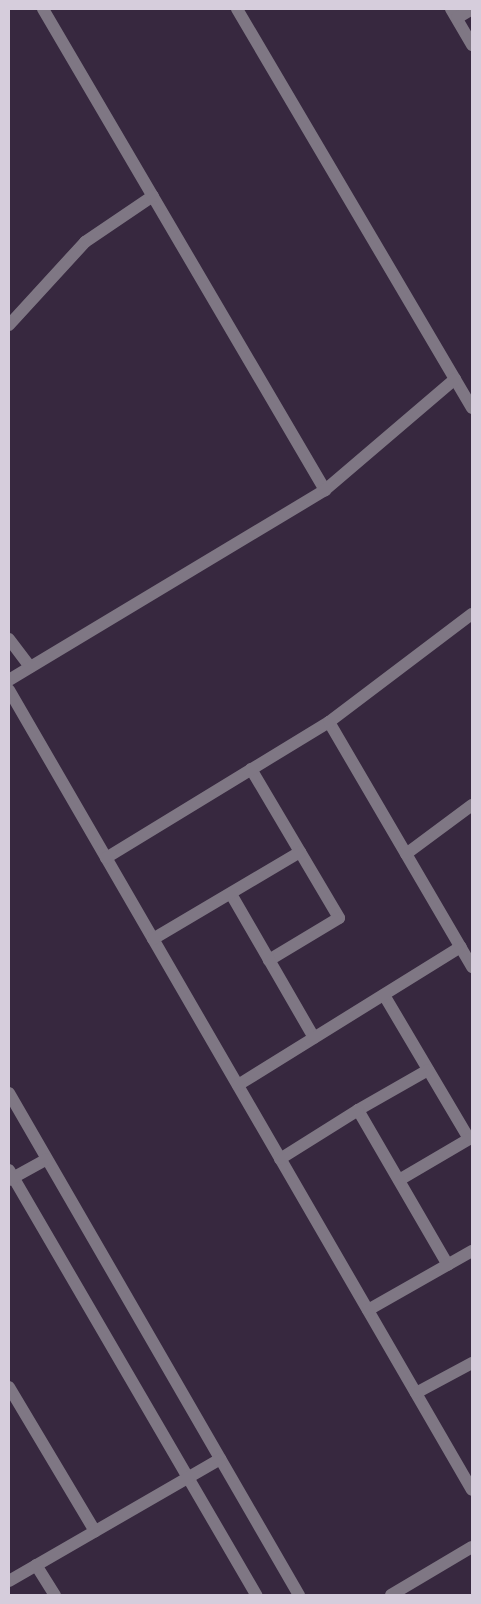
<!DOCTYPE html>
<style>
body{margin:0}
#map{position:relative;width:481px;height:1604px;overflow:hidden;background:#37283f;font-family:Raleway,sans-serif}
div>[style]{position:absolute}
.minor>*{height:12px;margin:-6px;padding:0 6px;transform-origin:6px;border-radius:6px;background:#7f7784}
span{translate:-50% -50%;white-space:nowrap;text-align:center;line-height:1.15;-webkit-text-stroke:4px #2c1e35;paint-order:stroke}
.frame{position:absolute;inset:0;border:10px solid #d6cddc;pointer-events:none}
</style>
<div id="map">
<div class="minor">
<div style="left:43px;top:9px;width:558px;rotate:59.62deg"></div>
<div style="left:237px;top:9px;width:463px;rotate:59.5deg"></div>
<div style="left:451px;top:9px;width:42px;rotate:59.7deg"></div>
<div style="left:457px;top:18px;width:17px;rotate:-31deg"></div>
<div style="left:9px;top:325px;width:113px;rotate:-47.5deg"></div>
<div style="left:85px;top:242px;width:82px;rotate:-34.1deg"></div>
<div style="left:9px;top:639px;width:35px;rotate:53deg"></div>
<div style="left:9px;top:680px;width:369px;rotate:-31deg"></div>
<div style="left:325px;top:490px;width:171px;rotate:-40.5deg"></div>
<div style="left:9px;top:690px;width:924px;rotate:59.94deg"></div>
<div style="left:329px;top:722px;width:284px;rotate:59.7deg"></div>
<div style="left:251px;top:769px;width:173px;rotate:59.4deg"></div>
<div style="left:339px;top:918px;width:82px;rotate:149deg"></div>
<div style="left:406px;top:854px;width:82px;rotate:-36.6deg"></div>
<div style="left:106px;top:858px;width:261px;rotate:-31.4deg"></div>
<div style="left:329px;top:722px;width:179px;rotate:-37.1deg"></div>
<div style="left:231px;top:894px;width:166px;rotate:60deg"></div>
<div style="left:153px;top:939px;width:171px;rotate:-30.6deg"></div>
<div style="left:384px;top:995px;width:167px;rotate:59.4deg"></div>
<div style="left:469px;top:1139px;width:81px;rotate:149.6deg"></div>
<div style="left:428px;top:1070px;width:81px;rotate:150.3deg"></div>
<div style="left:358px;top:1110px;width:179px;rotate:59.9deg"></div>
<div style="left:238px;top:1085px;width:262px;rotate:-31.8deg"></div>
<div style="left:9px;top:1093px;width:580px;rotate:59.99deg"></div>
<div style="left:280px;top:1159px;width:92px;rotate:-32.1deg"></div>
<div style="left:9px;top:1170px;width:492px;rotate:59.8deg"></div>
<div style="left:9px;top:1180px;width:43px;rotate:-28.9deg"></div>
<div style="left:368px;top:1310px;width:120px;rotate:-29.6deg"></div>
<div style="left:9px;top:1387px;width:168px;rotate:59.2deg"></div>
<div style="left:416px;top:1393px;width:64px;rotate:-28.2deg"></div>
<div style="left:36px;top:1565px;width:36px;rotate:58deg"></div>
<div style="left:9px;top:1581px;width:244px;rotate:-30deg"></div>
<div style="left:391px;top:1595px;width:94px;rotate:-30.7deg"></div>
</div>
<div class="frame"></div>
</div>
